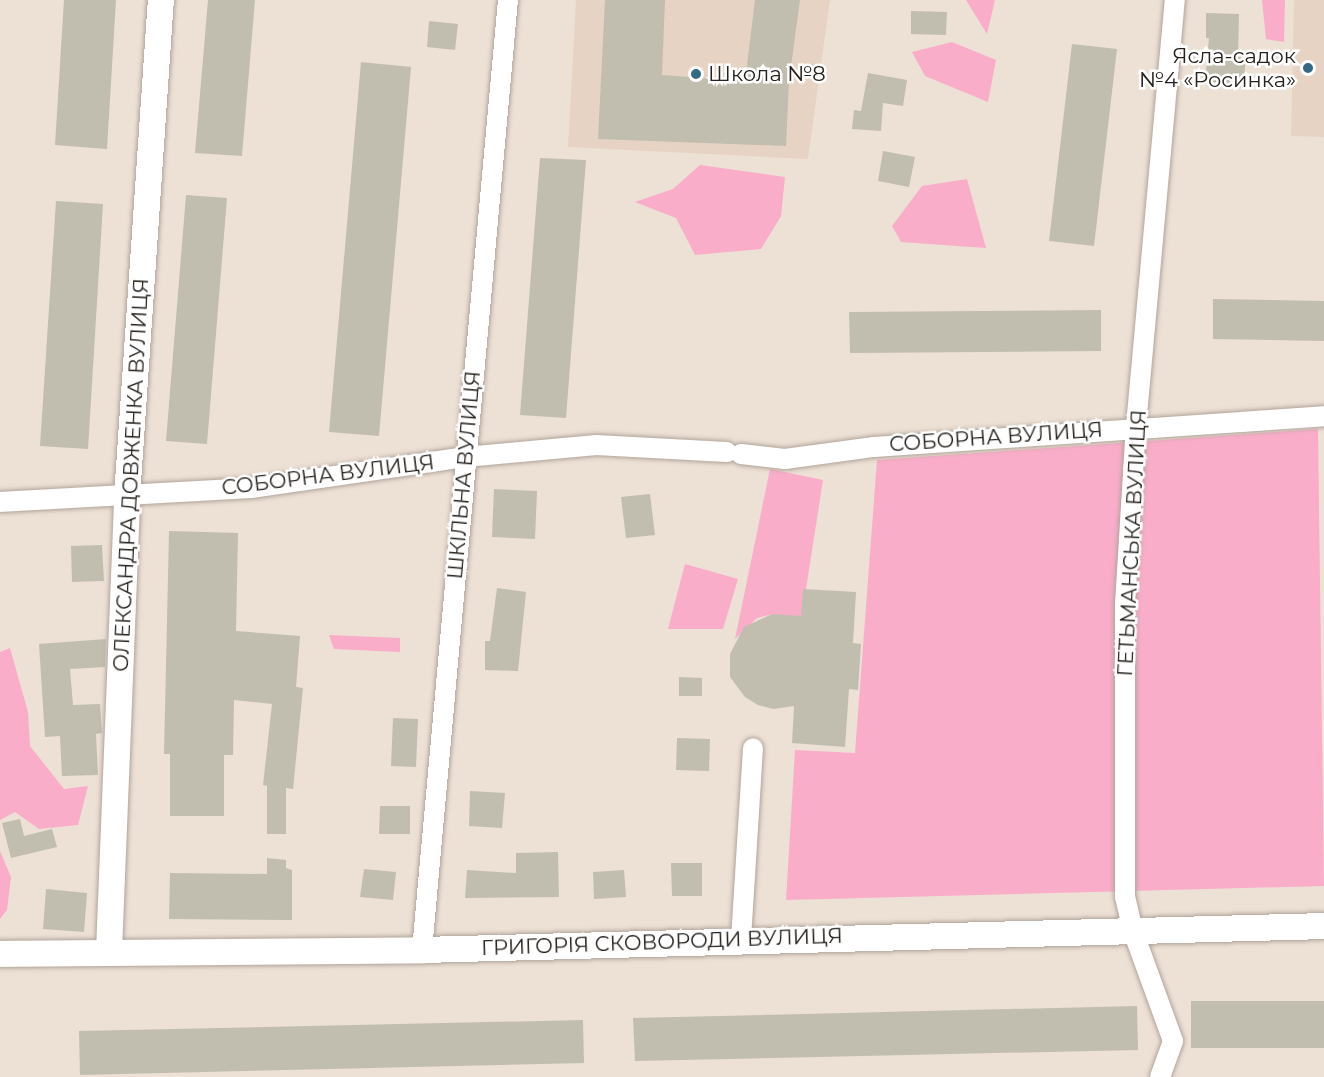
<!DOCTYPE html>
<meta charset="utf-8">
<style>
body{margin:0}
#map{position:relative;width:1324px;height:1077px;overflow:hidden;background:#ede0d5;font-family:Montserrat,sans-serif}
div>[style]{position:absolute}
.built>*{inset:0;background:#e6d3c3}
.green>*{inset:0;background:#f9adc9}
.building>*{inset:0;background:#c1beaf}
.roads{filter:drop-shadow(0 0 2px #b1a49a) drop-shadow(0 0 2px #b1a49a)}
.minor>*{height:20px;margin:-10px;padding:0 10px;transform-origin:10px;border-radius:10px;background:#fff}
.tertiary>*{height:26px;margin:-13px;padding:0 13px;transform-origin:13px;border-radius:13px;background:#fff}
.dots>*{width:16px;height:16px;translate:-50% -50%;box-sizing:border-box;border:3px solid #fff;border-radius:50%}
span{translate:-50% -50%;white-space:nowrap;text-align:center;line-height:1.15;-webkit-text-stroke:5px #fff;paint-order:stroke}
.poi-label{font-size:21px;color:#27221e}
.right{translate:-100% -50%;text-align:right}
.left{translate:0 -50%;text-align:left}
.street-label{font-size:21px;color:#27221e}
</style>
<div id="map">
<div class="built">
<div style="clip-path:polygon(576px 0,830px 0,808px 159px,568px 147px)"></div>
<div style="clip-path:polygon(1294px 0,1324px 0,1324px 137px,1291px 136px)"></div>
</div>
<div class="green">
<div style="clip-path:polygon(966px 0,995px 0,987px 34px)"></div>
<div style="clip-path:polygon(1262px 0,1285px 0,1284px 42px,1266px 39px)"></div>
<div style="clip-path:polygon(952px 42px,996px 60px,988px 102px,925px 76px,912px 52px)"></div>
<div style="clip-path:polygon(700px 165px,785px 177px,781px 216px,761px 249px,695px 255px,676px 218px,635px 202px,673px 189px)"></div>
<div style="clip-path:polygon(967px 179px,986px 248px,901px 242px,892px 226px,922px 186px)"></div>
<div style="clip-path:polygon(1318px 429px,1324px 886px,786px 900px,795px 750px,855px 753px,877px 460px)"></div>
<div style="clip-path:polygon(770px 469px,823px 480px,801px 621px,772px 614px,757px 618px,735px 639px)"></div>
<div style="clip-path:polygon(685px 564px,738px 579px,723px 629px,668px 629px)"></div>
<div style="clip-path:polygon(329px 635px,400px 638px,400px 652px,334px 649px)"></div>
<div style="clip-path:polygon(10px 648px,28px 712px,30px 746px,64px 789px,88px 786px,78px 825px,39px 829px,15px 812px,0 820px,0 652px)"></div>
<div style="clip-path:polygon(0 851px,11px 877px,7px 910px,0 919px)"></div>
</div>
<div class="building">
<div style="clip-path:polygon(64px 0,116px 0,107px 149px,55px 145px)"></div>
<div style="clip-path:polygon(208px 0,255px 0,242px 156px,195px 153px)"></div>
<div style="clip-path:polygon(605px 0,665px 0,662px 75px,745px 81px,755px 0,800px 0,789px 81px,786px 146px,598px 139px)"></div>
<div style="clip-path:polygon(911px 11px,947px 12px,946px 35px,911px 34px)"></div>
<div style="clip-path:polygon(1206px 13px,1239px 14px,1238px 57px,1246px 58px,1243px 86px,1205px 81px,1209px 38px,1206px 38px)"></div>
<div style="clip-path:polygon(429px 21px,458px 24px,455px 50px,427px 47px)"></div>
<div style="clip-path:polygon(1072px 44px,1117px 49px,1094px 246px,1049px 241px)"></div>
<div style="clip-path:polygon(361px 62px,411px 67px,379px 436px,329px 432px)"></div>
<div style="clip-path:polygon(868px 73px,907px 80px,903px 106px,883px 103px,881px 131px,852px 129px,854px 110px,861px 111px)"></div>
<div style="clip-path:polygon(883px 151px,915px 157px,909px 187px,878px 181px)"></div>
<div style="clip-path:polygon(540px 158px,586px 160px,566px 418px,520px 415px)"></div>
<div style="clip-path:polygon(186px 195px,227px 198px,207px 444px,166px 441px)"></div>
<div style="clip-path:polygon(56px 201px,103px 204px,88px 449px,40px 446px)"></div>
<div style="clip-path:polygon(1213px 299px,1324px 301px,1324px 341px,1213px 339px)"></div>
<div style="clip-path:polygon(1101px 310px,1101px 351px,850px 353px,849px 312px)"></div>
<div style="clip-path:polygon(494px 489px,537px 491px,535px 539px,492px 537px)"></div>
<div style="clip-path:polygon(650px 494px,655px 535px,626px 538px,621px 497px)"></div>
<div style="clip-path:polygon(169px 531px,238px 533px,236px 631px,300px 636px,296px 687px,303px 688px,293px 789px,286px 788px,286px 834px,267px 834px,267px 786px,263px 785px,272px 704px,234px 700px,233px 755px,224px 755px,224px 816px,170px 816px,170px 754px,164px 754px)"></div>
<div style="clip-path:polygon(102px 545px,104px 581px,72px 582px,71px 546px)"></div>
<div style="clip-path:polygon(497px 588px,526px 592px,518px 671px,485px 670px,485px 641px,490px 641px)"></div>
<div style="clip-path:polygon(803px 589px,856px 592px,853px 643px,861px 644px,858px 690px,849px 689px,845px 747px,792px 743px,794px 706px,773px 709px,758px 705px,745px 697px,730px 677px,730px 654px,744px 627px,772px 614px,801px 616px)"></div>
<div style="clip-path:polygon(106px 639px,105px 667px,70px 669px,73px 705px,100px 704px,102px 733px,96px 734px,98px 775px,62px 776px,60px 736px,45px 737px,39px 644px)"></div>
<div style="clip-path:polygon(679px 677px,702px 678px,702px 696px,679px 696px)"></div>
<div style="clip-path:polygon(393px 718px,418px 719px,416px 767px,391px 766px)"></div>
<div style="clip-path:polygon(677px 738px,710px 739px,709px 771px,676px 770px)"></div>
<div style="clip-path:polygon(470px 791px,505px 793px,502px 828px,469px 826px)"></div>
<div style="clip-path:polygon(380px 806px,410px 806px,410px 834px,379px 834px)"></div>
<div style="clip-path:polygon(20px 819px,24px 836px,52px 829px,57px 847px,11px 858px,2px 823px)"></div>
<div style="clip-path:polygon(558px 852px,559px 897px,465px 898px,467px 870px,516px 873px,516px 853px)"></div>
<div style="clip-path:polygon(267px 858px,286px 860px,286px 868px,292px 870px,292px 920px,169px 919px,170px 873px,267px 874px)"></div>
<div style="clip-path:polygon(671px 863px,702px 863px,702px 896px,672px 896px)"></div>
<div style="clip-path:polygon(364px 869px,396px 872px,393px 900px,360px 897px)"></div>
<div style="clip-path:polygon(624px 870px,626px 897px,594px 899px,593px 872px)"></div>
<div style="clip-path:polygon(46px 889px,87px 893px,84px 932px,43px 929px)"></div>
<div style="clip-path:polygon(1191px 1001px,1324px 1001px,1324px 1048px,1191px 1048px)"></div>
<div style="clip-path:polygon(1137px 1006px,1138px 1050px,635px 1061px,633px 1018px)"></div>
<div style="clip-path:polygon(583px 1020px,584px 1063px,80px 1075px,79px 1031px)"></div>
</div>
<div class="roads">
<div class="minor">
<div style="left:741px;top:454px;width:44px;rotate:6.5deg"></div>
<div style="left:785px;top:459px;width:90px;rotate:-7.7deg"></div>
<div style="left:874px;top:447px;width:451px;rotate:-3.9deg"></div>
<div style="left:0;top:502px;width:251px;rotate:-3.2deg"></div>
<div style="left:251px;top:488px;width:216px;rotate:-8.2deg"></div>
<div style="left:465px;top:457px;width:132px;rotate:-5.2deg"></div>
<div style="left:596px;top:445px;width:131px;rotate:3.1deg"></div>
<div style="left:741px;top:939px;width:191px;rotate:-86.4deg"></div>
<div style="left:422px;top:950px;width:954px;rotate:-84.83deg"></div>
<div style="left:1160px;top:1077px;width:38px;rotate:-70deg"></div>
<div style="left:1173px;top:1041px;width:117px;rotate:-110deg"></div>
<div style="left:1133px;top:931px;width:35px;rotate:-103deg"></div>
<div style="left:1125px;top:897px;width:293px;rotate:-90deg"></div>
<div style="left:1125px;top:604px;width:178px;rotate:-86.5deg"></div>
<div style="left:1136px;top:426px;width:428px;rotate:-84.8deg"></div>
</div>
<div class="tertiary">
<div style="left:109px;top:951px;width:454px;rotate:-87.7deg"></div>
<div style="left:127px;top:497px;width:498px;rotate:-86.1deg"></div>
<div style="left:0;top:954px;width:422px;rotate:-0.5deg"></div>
<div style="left:422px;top:950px;width:902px;rotate:-1.52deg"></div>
</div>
</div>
<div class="dots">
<div style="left:1308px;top:68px;background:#356a86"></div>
<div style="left:696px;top:74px;background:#356a86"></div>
</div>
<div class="poi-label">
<span class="right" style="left:1296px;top:68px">Ясла-садок<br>№4 «Росинка»</span>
<span class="left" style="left:708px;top:74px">Школа №8</span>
</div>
<div class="street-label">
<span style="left:996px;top:437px;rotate:-4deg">СОБОРНА ВУЛИЦЯ</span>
<span style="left:131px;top:475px;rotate:-87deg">ОЛЕКСАНДРА ДОВЖЕНКА ВУЛИЦЯ</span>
<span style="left:328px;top:475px;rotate:-7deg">СОБОРНА ВУЛИЦЯ</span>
<span style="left:464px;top:475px;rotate:-85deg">ШКІЛЬНА ВУЛИЦЯ</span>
<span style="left:1132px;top:543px;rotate:-87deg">ГЕТЬМАНСЬКА ВУЛИЦЯ</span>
<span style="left:662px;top:942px;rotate:-2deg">ГРИГОРІЯ СКОВОРОДИ ВУЛИЦЯ</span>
</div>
</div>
